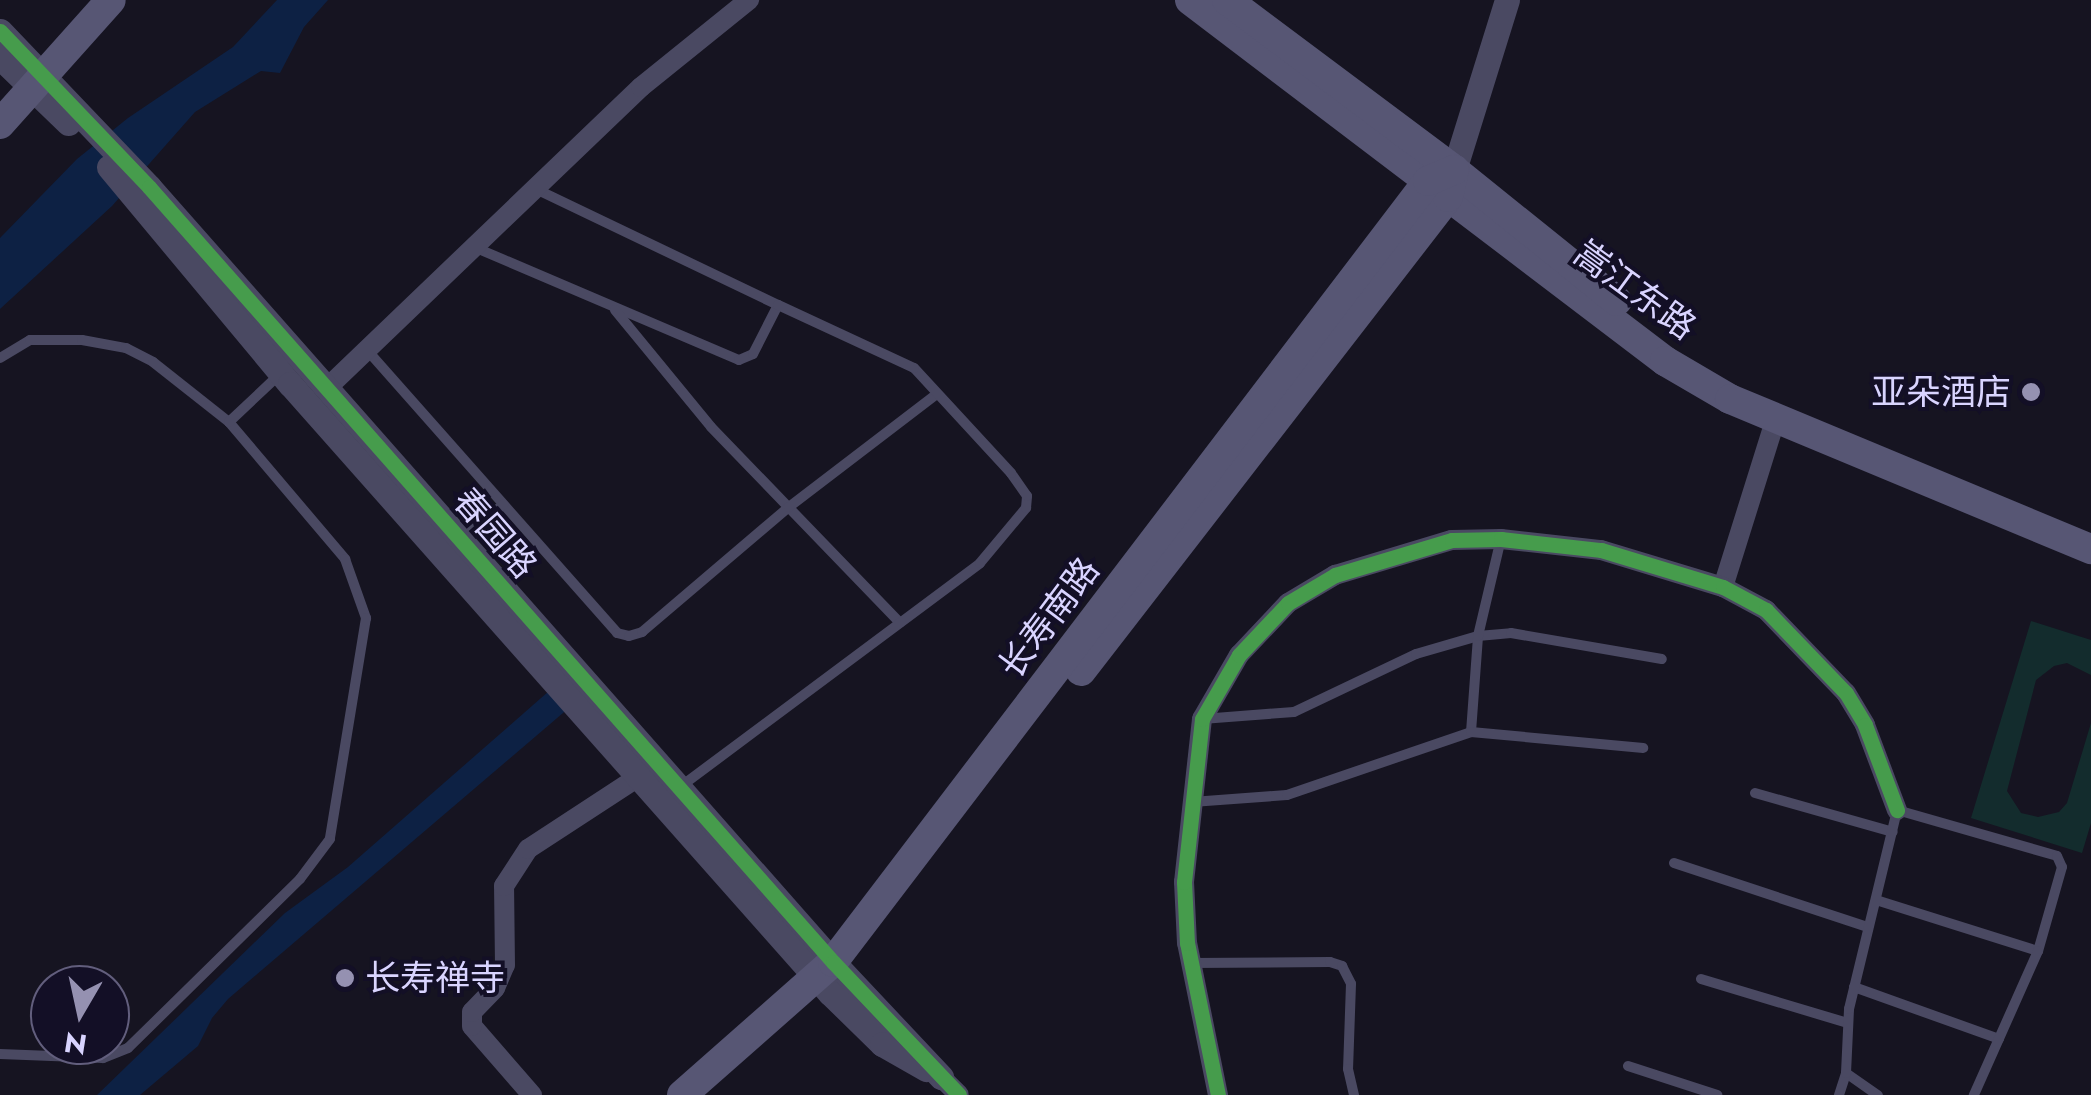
<!DOCTYPE html>
<meta charset="utf-8">
<style>
body{margin:0}
#map{position:relative;width:2091px;height:1095px;overflow:hidden;background:#161421;font-family:Jost,"Noto Sans SC",sans-serif}
div>[style]{position:absolute}
.green>*{inset:0;background:#132c2d}
.water>*{inset:0;background:#0d2144}
.service>*{height:10px;margin:-5px;padding:0 5px;transform-origin:5px;border-radius:5px;background:#4a4962}
.minor>*{height:20px;margin:-10px;padding:0 10px;transform-origin:10px;border-radius:10px;background:#4a4962}
.tertiary>*{height:25px;margin:-12.5px;padding:0 12.5px;transform-origin:12.5px;border-radius:12.5px;background:#4a4962}
.secondary>*{height:30px;margin:-15px;padding:0 15px;transform-origin:15px;border-radius:15px;background:#575674}
.cycleway>*{height:15px;margin:-7.5px;padding:0 7.5px;transform-origin:7.5px;border-radius:7.5px;background:#469c4c}
.dots>*{width:28px;height:28px;translate:-50% -50%;box-sizing:border-box;border:5px solid #130f26;border-radius:50%}
span{translate:-50% -50%;white-space:nowrap;text-align:center;line-height:1.15;-webkit-text-stroke:8px #130f26;paint-order:stroke}
.street-label{font-size:35px;color:#d9d4ff}
.poi-label{font-size:35px;color:#d9d4ff}
.right{translate:-100% -50%;text-align:right}
.left{translate:0 -50%;text-align:left}
.north{position:absolute;left:30px;top:965px;width:100px;height:100px;box-sizing:border-box;background:#130f26;border:2px solid #625e7d;border-radius:50%;rotate:189deg;font-size:28px;font-weight:700;line-height:40px;text-align:center;color:#d9d4ff}
.north::after{content:'';display:block;margin:auto;width:35px;height:45px;background:#9591b1;clip-path:polygon(50% 0,100% 100%,50% 72%,0 100%)}
</style>
<div id="map">
<div class="green">
<div style="clip-path:polygon(2031px 621px,2091px 640px,2091px 675px,2067px 663px,2054px 666px,2036px 680px,2007px 791px,2021px 813px,2038px 817px,2059px 812px,2067px 803px,2091px 723px,2091px 823px,2082px 853px,1971px 818px)"></div>
</div>
<div class="water">
<div style="clip-path:polygon(277px 0,328px 0,304px 27px,280px 73px,261px 71px,195px 112px,112px 206px,0 309px,0 238px,77px 159px,128px 118px,233px 47px)"></div>
<div style="clip-path:polygon(549px 691px,570px 707px,228px 999px,212px 1018px,198px 1046px,140px 1095px,97px 1095px,285px 913px,348px 867px)"></div>
</div>
<div class="service">
<div style="left:474px;top:247px;width:288px;rotate:23.1deg"></div>
<div style="left:739px;top:360px;width:15px;rotate:-23deg"></div>
<div style="left:753px;top:354px;width:55px;rotate:-63deg"></div>
<div style="left:778px;top:305px;width:268px;rotate:-154.4deg"></div>
<div style="left:615px;top:310px;width:151px;rotate:50.6deg"></div>
<div style="left:711px;top:427px;width:272px;rotate:46deg"></div>
<div style="left:367px;top:350px;width:378px;rotate:48.5deg"></div>
<div style="left:617px;top:633px;width:12px;rotate:14deg"></div>
<div style="left:629px;top:636px;width:14px;rotate:-17deg"></div>
<div style="left:642px;top:632px;width:193px;rotate:-40.4deg"></div>
<div style="left:789px;top:507px;width:186px;rotate:-37.4deg"></div>
<div style="left:0;top:358px;width:35px;rotate:-31deg"></div>
<div style="left:30px;top:340px;width:52px"></div>
<div style="left:82px;top:340px;width:45px;rotate:10.3deg"></div>
<div style="left:126px;top:348px;width:30px;rotate:27deg"></div>
<div style="left:153px;top:362px;width:97px;rotate:38.3deg"></div>
<div style="left:229px;top:422px;width:180px;rotate:49.7deg"></div>
<div style="left:345px;top:559px;width:63px;rotate:70.4deg"></div>
<div style="left:366px;top:618px;width:224px;rotate:99.3deg"></div>
<div style="left:330px;top:839px;width:50px;rotate:126.9deg"></div>
<div style="left:300px;top:879px;width:241px;rotate:135.5deg"></div>
<div style="left:128px;top:1048px;width:27px;rotate:158deg"></div>
<div style="left:103px;top:1058px;width:103px;rotate:-177.8deg"></div>
<div style="left:229px;top:422px;width:70px;rotate:-43.3deg"></div>
<div style="left:460px;top:537px;width:54px;rotate:-36.7deg"></div>
<div style="left:1202px;top:719px;width:92px;rotate:-4.4deg"></div>
<div style="left:1294px;top:712px;width:135px;rotate:-25.4deg"></div>
<div style="left:1416px;top:654px;width:65px;rotate:-16.2deg"></div>
<div style="left:1478px;top:636px;width:33px;rotate:-5deg"></div>
<div style="left:1511px;top:633px;width:153px;rotate:9.8deg"></div>
<div style="left:1471px;top:732px;width:96px;rotate:-85.8deg"></div>
<div style="left:1478px;top:636px;width:100px;rotate:-76.7deg"></div>
<div style="left:680px;top:787px;width:374px;rotate:-36.7deg"></div>
<div style="left:980px;top:563px;width:72px;rotate:-50.1deg"></div>
<div style="left:1026px;top:508px;width:12px;rotate:-85deg"></div>
<div style="left:1027px;top:496px;width:28px;rotate:-125deg"></div>
<div style="left:1011px;top:473px;width:143px;rotate:-132.7deg"></div>
<div style="left:914px;top:368px;width:150px;rotate:-155.1deg"></div>
<div style="left:1755px;top:793px;width:143px;rotate:15.8deg"></div>
<div style="left:1192px;top:802px;width:95px;rotate:-4.2deg"></div>
<div style="left:1287px;top:795px;width:194px;rotate:-18.9deg"></div>
<div style="left:1471px;top:732px;width:173px;rotate:5.3deg"></div>
<div style="left:1674px;top:863px;width:203px;rotate:18.3deg"></div>
<div style="left:1876px;top:900px;width:170px;rotate:17.5deg"></div>
<div style="left:1191px;top:963px;width:139px;rotate:-0.4deg"></div>
<div style="left:1330px;top:962px;width:13px;rotate:18deg"></div>
<div style="left:1342px;top:966px;width:20px;rotate:63deg"></div>
<div style="left:1351px;top:984px;width:85px;rotate:92deg"></div>
<div style="left:1348px;top:1069px;width:27px;rotate:77deg"></div>
<div style="left:1701px;top:979px;width:153px;rotate:16.7deg"></div>
<div style="left:1854px;top:987px;width:154px;rotate:19.7deg"></div>
<div style="left:1628px;top:1066px;width:94px;rotate:18deg"></div>
<div style="left:1846px;top:1073px;width:39px;rotate:35deg"></div>
<div style="left:1839px;top:1095px;width:23px;rotate:-72deg"></div>
<div style="left:1846px;top:1073px;width:64px;rotate:-87.3deg"></div>
<div style="left:1849px;top:1009px;width:205px;rotate:-76.4deg"></div>
<div style="left:1897px;top:810px;width:166px;rotate:16deg"></div>
<div style="left:2057px;top:856px;width:12px;rotate:66deg"></div>
<div style="left:2062px;top:867px;width:87px;rotate:105.9deg"></div>
<div style="left:2038px;top:951px;width:158px;rotate:114deg"></div>
</div>
<div class="minor">
<div style="left:327px;top:388px;width:435px;rotate:-43.8deg"></div>
<div style="left:641px;top:87px;width:139px;rotate:-38.9deg"></div>
<div style="left:1723px;top:587px;width:177px;rotate:-72.6deg"></div>
<div style="left:941px;top:1077px;width:25px;rotate:45deg"></div>
<div style="left:532px;top:1095px;width:91px;rotate:-131deg"></div>
<div style="left:472px;top:1026px;width:14px;rotate:-90deg"></div>
<div style="left:472px;top:1012px;width:33px;rotate:-46deg"></div>
<div style="left:495px;top:988px;width:25px;rotate:-67deg"></div>
<div style="left:505px;top:965px;width:79px;rotate:-90.7deg"></div>
<div style="left:504px;top:886px;width:44px;rotate:-57deg"></div>
<div style="left:528px;top:849px;width:131px;rotate:-33.2deg"></div>
<div style="left:1218px;top:1095px;width:155px;rotate:-101.5deg"></div>
<div style="left:1187px;top:943px;width:61px;rotate:-92.8deg"></div>
<div style="left:1184px;top:882px;width:164px;rotate:-83.7deg"></div>
<div style="left:1202px;top:719px;width:74px;rotate:-60deg"></div>
<div style="left:1239px;top:655px;width:71px;rotate:-46.7deg"></div>
<div style="left:1288px;top:603px;width:55px;rotate:-30.8deg"></div>
<div style="left:1335px;top:575px;width:122px;rotate:-16.7deg"></div>
<div style="left:1452px;top:540px;width:49px;rotate:-1.2deg"></div>
<div style="left:1501px;top:539px;width:101px;rotate:6.3deg"></div>
<div style="left:1601px;top:550px;width:127px;rotate:16.9deg"></div>
<div style="left:1723px;top:587px;width:49px;rotate:28.1deg"></div>
<div style="left:1766px;top:610px;width:115px;rotate:46.1deg"></div>
<div style="left:1846px;top:693px;width:37px;rotate:59deg"></div>
<div style="left:1865px;top:725px;width:91px;rotate:69.4deg"></div>
</div>
<div class="tertiary">
<div style="left:0;top:31px;width:216px;rotate:46.3deg"></div>
<div style="left:149px;top:187px;width:1034px;rotate:48.57deg"></div>
<div style="left:833px;top:962px;width:158px;rotate:46.8deg"></div>
<div style="left:0;top:57px;width:95px;rotate:44.1deg"></div>
<div style="left:109px;top:167px;width:283px;rotate:50.2deg"></div>
<div style="left:290px;top:384px;width:814px;rotate:48.44deg"></div>
<div style="left:830px;top:993px;width:73px;rotate:44.4deg"></div>
<div style="left:882px;top:1044px;width:51px;rotate:29.6deg"></div>
<div style="left:1454px;top:170px;width:178px;rotate:-72.7deg"></div>
</div>
<div class="secondary">
<div style="left:1190px;top:0;width:597px;rotate:37.23deg"></div>
<div style="left:1665px;top:361px;width:75px;rotate:30.3deg"></div>
<div style="left:1730px;top:399px;width:391px;rotate:22.6deg"></div>
<div style="left:1227px;top:0;width:284px;rotate:36.8deg"></div>
<div style="left:1454px;top:170px;width:209px;rotate:38.8deg"></div>
<div style="left:0;top:124px;width:166px;rotate:-48.2deg"></div>
<div style="left:1081px;top:671px;width:599px;rotate:-52.25deg"></div>
<div style="left:1448px;top:197px;width:28px;rotate:-77deg"></div>
<div style="left:682px;top:1095px;width:201px;rotate:-41.4deg"></div>
<div style="left:833px;top:962px;width:982px;rotate:-52.7deg"></div>
<div style="left:1428px;top:181px;width:28px;rotate:-23deg"></div>
</div>
<div class="cycleway">
<div style="left:0;top:31px;width:216px;rotate:46.3deg"></div>
<div style="left:149px;top:187px;width:1034px;rotate:48.57deg"></div>
<div style="left:833px;top:962px;width:183px;rotate:46.5deg"></div>
<div style="left:1218px;top:1095px;width:155px;rotate:-101.5deg"></div>
<div style="left:1187px;top:943px;width:61px;rotate:-92.8deg"></div>
<div style="left:1184px;top:882px;width:164px;rotate:-83.7deg"></div>
<div style="left:1202px;top:719px;width:74px;rotate:-60deg"></div>
<div style="left:1239px;top:655px;width:71px;rotate:-46.7deg"></div>
<div style="left:1288px;top:603px;width:55px;rotate:-30.8deg"></div>
<div style="left:1335px;top:575px;width:122px;rotate:-16.7deg"></div>
<div style="left:1452px;top:540px;width:49px;rotate:-1.2deg"></div>
<div style="left:1501px;top:539px;width:101px;rotate:6.3deg"></div>
<div style="left:1601px;top:550px;width:127px;rotate:16.9deg"></div>
<div style="left:1723px;top:587px;width:49px;rotate:28.1deg"></div>
<div style="left:1766px;top:610px;width:115px;rotate:46.1deg"></div>
<div style="left:1846px;top:693px;width:37px;rotate:59deg"></div>
<div style="left:1865px;top:725px;width:91px;rotate:69.4deg"></div>
</div>
<div class="dots">
<div style="left:2031px;top:392px;background:#9591b1"></div>
<div style="left:345px;top:978px;background:#9591b1"></div>
</div>
<div class="street-label">
<span style="left:1635px;top:290px;rotate:36deg">嵩江东路</span>
<span style="left:495px;top:533px;rotate:49deg">春园路</span>
<span style="left:1049px;top:618px;rotate:-53deg">长寿南路</span>
</div>
<div class="poi-label">
<span class="right" style="left:2011px;top:392px">亚朵酒店</span>
<span class="left" style="left:365px;top:978px">长寿禅寺</span>
</div>
<div class="north">N</div>
</div>
